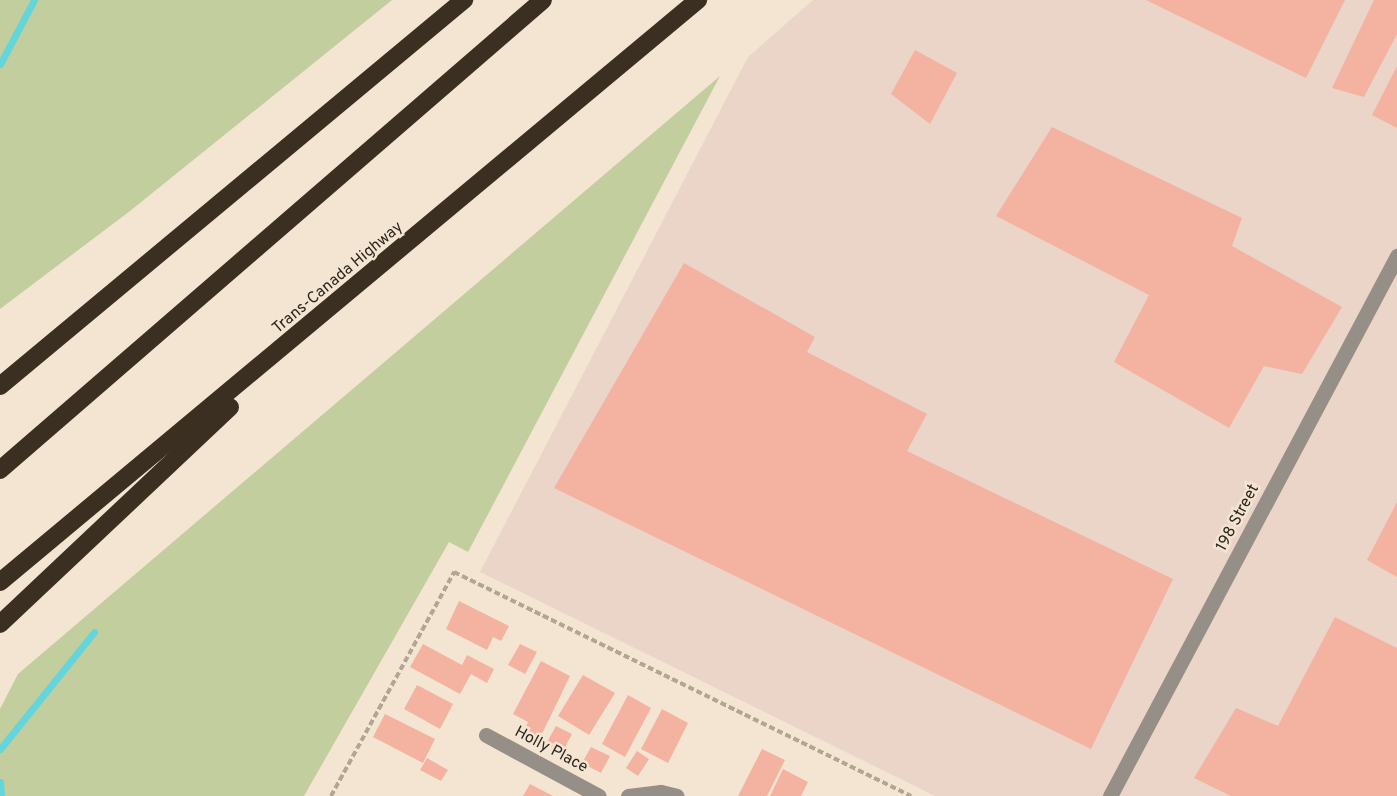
<!DOCTYPE html>
<style>
body{margin:0}
#map{position:relative;width:1397px;height:796px;overflow:hidden;background:#f4e5d2;font-family:Overpass,sans-serif}
div>[style]{position:absolute}
.industrial>*{inset:0;background:#ead5c8}
.green>*{inset:0;background:#c2ce9d}
.stream>*{height:7px;margin:-3.5px;padding:0 3.5px;transform-origin:3.5px;border-radius:3.5px;background:#65d5dc}
.building>*{inset:0;background:#f4b2a1}
.path>*{height:4px;margin-top:-2px;transform-origin:0;background:repeating-linear-gradient(90deg,#b1a596 0 6px,transparent 0 9px)}
.minor>*{height:15px;margin:-7.5px;padding:0 7.5px;transform-origin:7.5px;border-radius:7.5px;background:#958f87}
.highway>*{height:18px;margin:-9px;padding:0 9px;transform-origin:9px;border-radius:9px;background:#3b2f21}
span{translate:-50% -50%;white-space:nowrap;text-align:center;line-height:1.15;-webkit-text-stroke:5px #f4e5d2;paint-order:stroke}
.street-label{font-size:16px;color:#2c261f}
</style>
<div id="map">
<div class="industrial">
<div style="clip-path:polygon(813px 0,1397px 0,1397px 796px,935px 796px,480px 572px,748px 57px)"></div>
</div>
<div class="green">
<div style="clip-path:polygon(0 0,392px 0,130px 211px,0 309px)"></div>
<div style="clip-path:polygon(720px 76px,468px 552px,449px 542px,304px 796px,0 796px,0 709px,18px 674px)"></div>
</div>
<div class="stream">
<div style="left:0;top:64px;width:72px;rotate:-62deg"></div>
<div style="left:0;top:749px;width:150px;rotate:-51.2deg"></div>
<div style="left:0;top:782px;width:14px;rotate:86deg"></div>
</div>
<div class="building">
<div style="clip-path:polygon(1146px 0,1345px 0,1306px 78px)"></div>
<div style="clip-path:polygon(1374px 0,1397px 0,1397px 34px,1364px 97px,1332px 88px)"></div>
<div style="clip-path:polygon(915px 50px,957px 73px,930px 124px,891px 94px)"></div>
<div style="clip-path:polygon(1397px 66px,1397px 128px,1372px 115px)"></div>
<div style="clip-path:polygon(1052px 127px,1242px 218px,1232px 246px,1342px 307px,1302px 374px,1264px 366px,1229px 428px,1114px 362px,1149px 295px,996px 216px)"></div>
<div style="clip-path:polygon(684px 263px,815px 337px,807px 352px,927px 414px,907px 451px,1173px 579px,1091px 749px,554px 488px)"></div>
<div style="clip-path:polygon(1397px 502px,1397px 577px,1367px 560px)"></div>
<div style="clip-path:polygon(459px 601px,509px 626px,501px 641px,493px 637px,487px 650px,446px 629px)"></div>
<div style="clip-path:polygon(1335px 617px,1397px 648px,1397px 796px,1231px 796px,1194px 778px,1236px 708px,1278px 726px)"></div>
<div style="clip-path:polygon(423px 644px,462px 665px,467px 655px,494px 669px,487px 683px,471px 674px,460px 694px,410px 667px)"></div>
<div style="clip-path:polygon(520px 644px,537px 652px,525px 674px,508px 665px)"></div>
<div style="clip-path:polygon(541px 661px,570px 676px,539px 740px,523px 732px,528px 722px,513px 714px)"></div>
<div style="clip-path:polygon(583px 675px,615px 693px,589px 735px,558px 716px)"></div>
<div style="clip-path:polygon(417px 685px,453px 704px,440px 729px,404px 709px)"></div>
<div style="clip-path:polygon(628px 695px,651px 708px,625px 757px,602px 744px)"></div>
<div style="clip-path:polygon(662px 709px,688px 723px,668px 763px,641px 749px)"></div>
<div style="clip-path:polygon(385px 714px,435px 739px,423px 763px,373px 737px)"></div>
<div style="clip-path:polygon(556px 726px,572px 734px,562px 753px,546px 744px)"></div>
<div style="clip-path:polygon(591px 747px,610px 756px,601px 773px,582px 763px)"></div>
<div style="clip-path:polygon(762px 749px,785px 760px,767px 796px,738px 796px)"></div>
<div style="clip-path:polygon(637px 751px,649px 759px,638px 776px,626px 768px)"></div>
<div style="clip-path:polygon(427px 758px,448px 770px,441px 781px,420px 770px)"></div>
<div style="clip-path:polygon(783px 769px,808px 782px,801px 796px,770px 796px)"></div>
<div style="clip-path:polygon(530px 784px,553px 796px,523px 796px)"></div>
</div>
<div class="path">
<div style="left:331px;top:796px;width:256px;rotate:-61.2deg"></div>
<div style="left:454px;top:572px;width:509px;rotate:26.11deg"></div>
</div>
<div class="minor">
<div style="left:486px;top:735px;width:128px;rotate:28.4deg"></div>
<div style="left:628px;top:796px;width:33px;rotate:-7deg"></div>
<div style="left:661px;top:792px;width:16px;rotate:14deg"></div>
<div style="left:1110px;top:796px;width:612px;rotate:-62.01deg"></div>
</div>
<div class="highway">
<div style="left:0;top:386px;width:604px;rotate:-39.76deg"></div>
<div style="left:0;top:470px;width:718px;rotate:-40.88deg"></div>
<div style="left:0;top:582px;width:909px;rotate:-39.82deg"></div>
<div style="left:0;top:624px;width:316px;rotate:-43.3deg"></div>
</div>
<div class="street-label">
<span style="left:338px;top:278px;rotate:-40deg">Trans-Canada Highway</span>
<span style="left:1238px;top:518px;rotate:-62deg">198 Street</span>
<span style="left:551px;top:750px;rotate:28deg">Holly Place</span>
</div>
</div>
